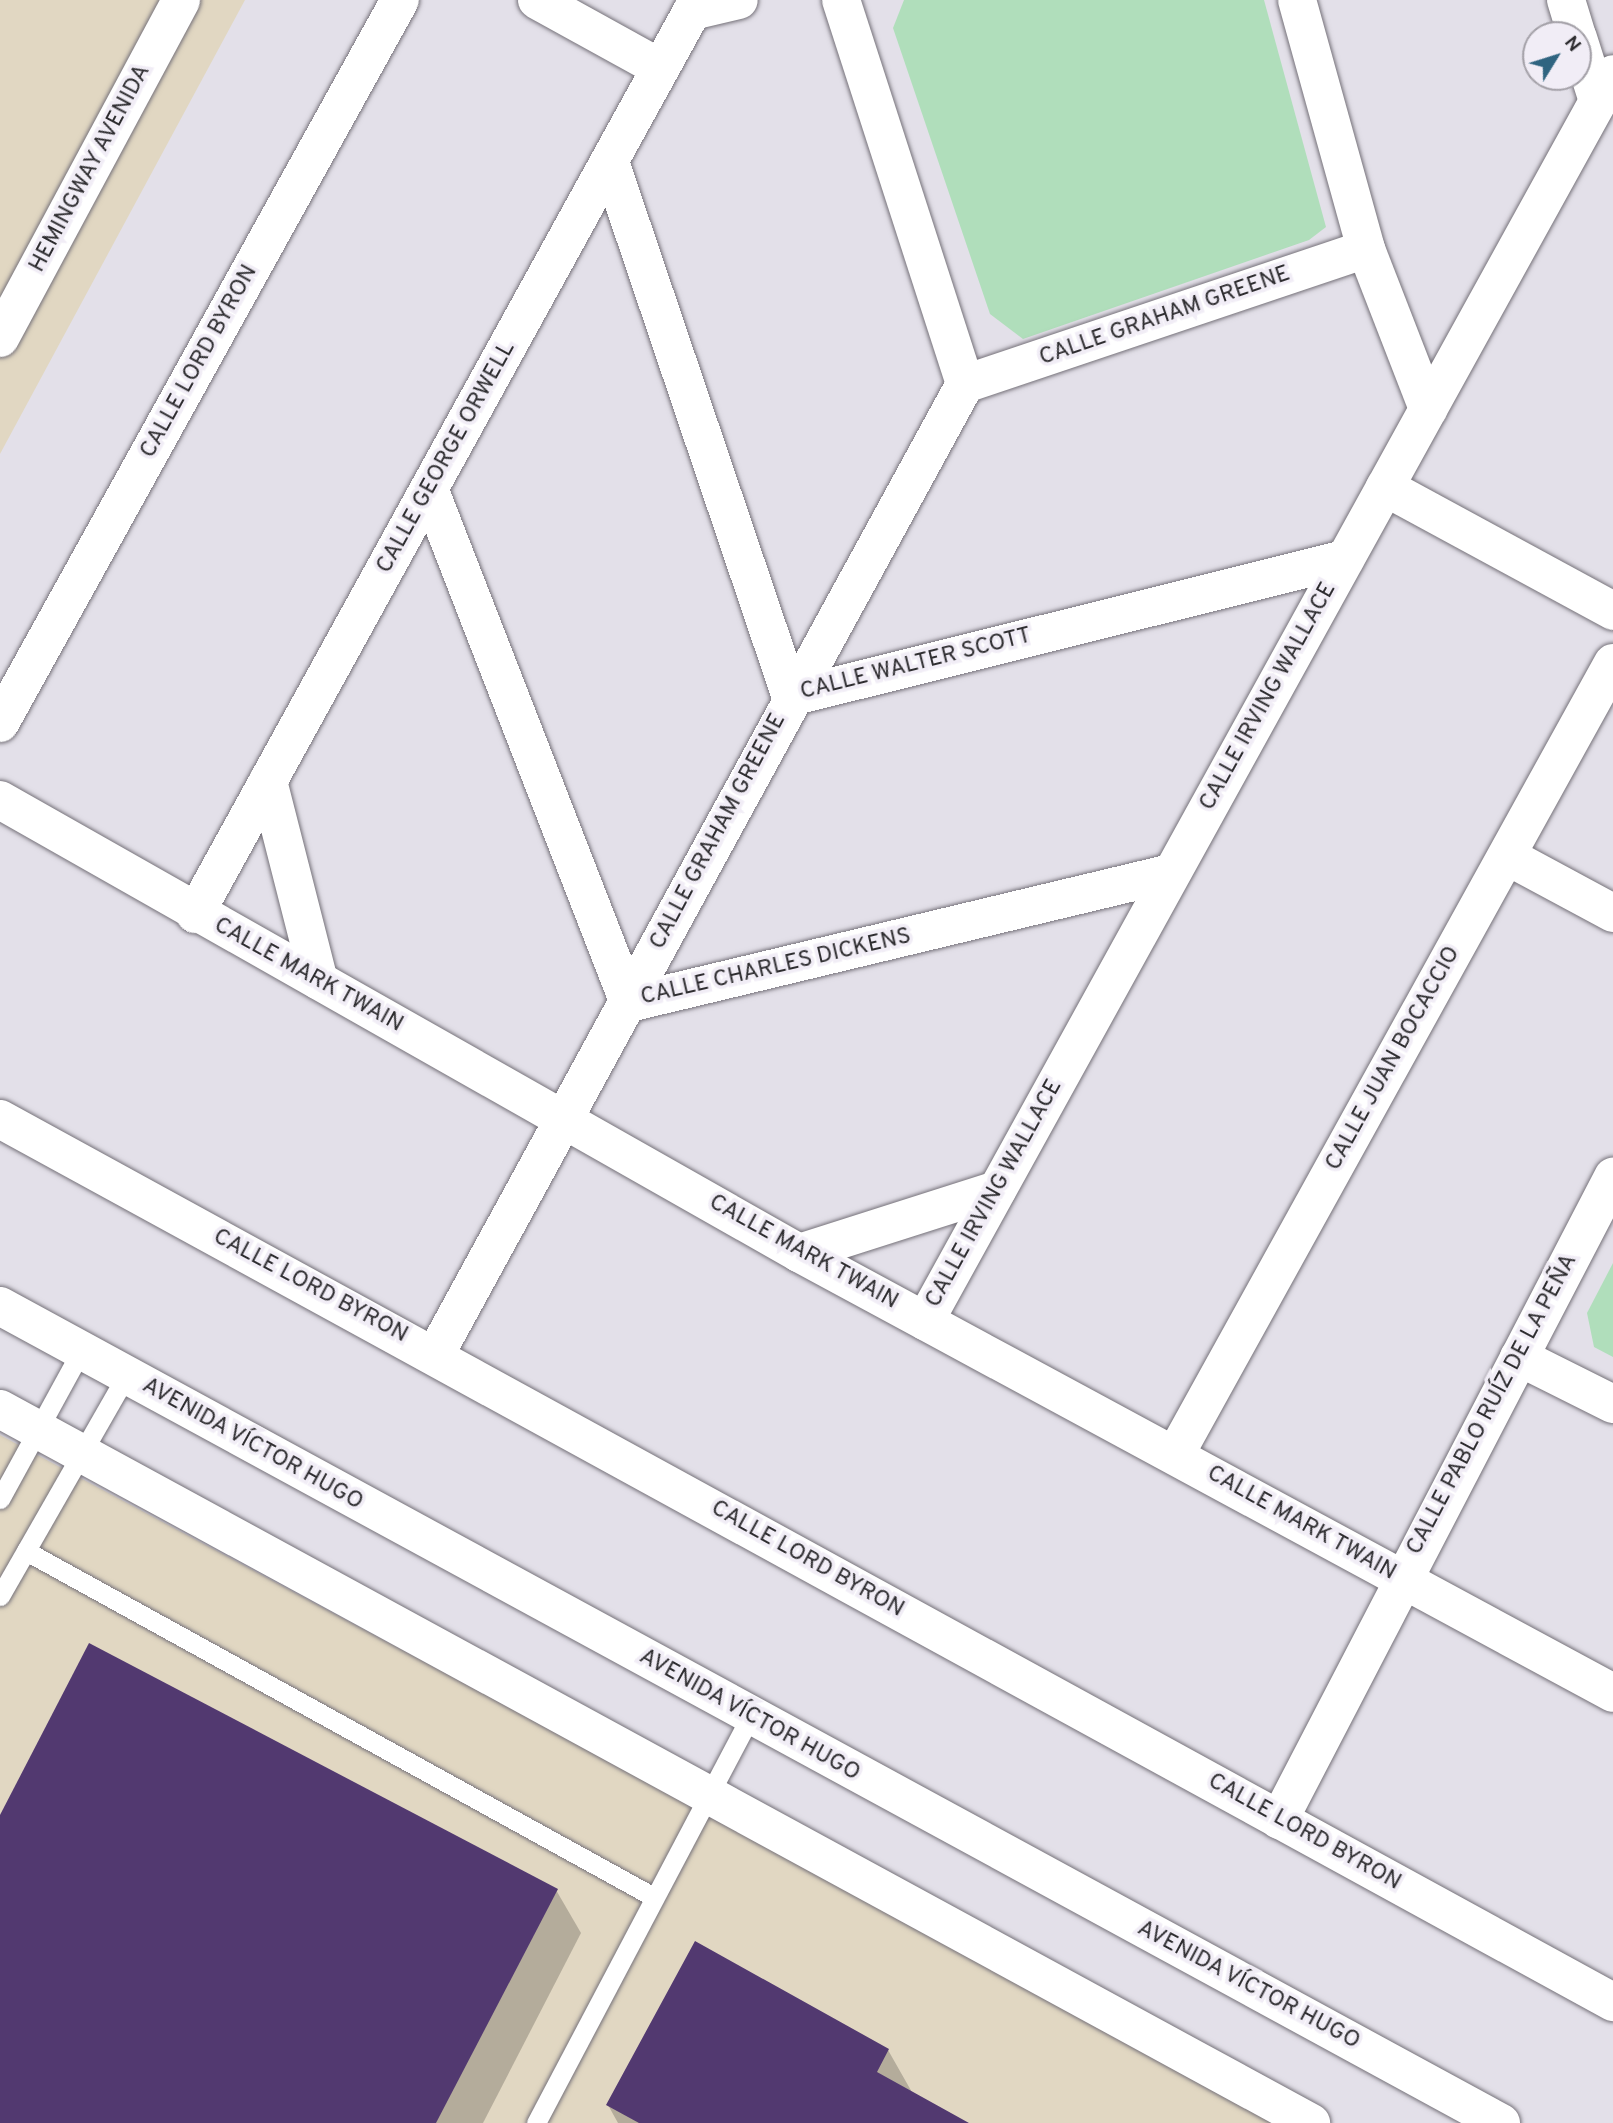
<!DOCTYPE html>
<meta charset="utf-8">
<style>
body{margin:0}
#map{position:relative;width:1613px;height:2123px;overflow:hidden;background:#e3e0e9;font-family:Overpass,sans-serif}
div>[style]{position:absolute}
.industrial>*{inset:0;background:#e1d7c2}
.green>*{inset:0;background:#b0debb}
.shadow>*{inset:0;background:#0003}
.building>*{inset:0;background:#523970}
.roads{filter:drop-shadow(0 0 2px #757179) drop-shadow(0 0 2px #757179)}
.service>*{height:19px;margin:-9.5px;padding:0 9.5px;transform-origin:9.5px;border-radius:9.5px;background:#fff}
.minor>*{height:38px;margin:-19px;padding:0 19px;transform-origin:19px;border-radius:19px;background:#fff}
.tertiary>*{height:38px;margin:-19px;padding:0 19px;transform-origin:19px;border-radius:19px;background:#fff}
span{translate:-50% -50%;white-space:nowrap;text-align:center;line-height:1.15;-webkit-text-stroke:7px #f1edf6;paint-order:stroke}
.street-label{font-size:23px;color:#2e2d30}
.north{position:absolute;left:1522px;top:21px;width:70px;height:70px;box-sizing:border-box;background:#f1edf6;border:2px solid #a3a0a7;border-radius:50%;rotate:52deg;font-size:19px;font-weight:700;line-height:28px;text-align:center;color:#2e2d30}
.north::after{content:'';display:block;margin:auto;width:24px;height:32px;background:#2f6480;clip-path:polygon(50% 0,100% 100%,50% 72%,0 100%)}
</style>
<div id="map">
<div class="industrial">
<div style="clip-path:polygon(0 0,245px 0,0 454px)"></div>
<div style="clip-path:polygon(0 1435px,1287px 2123px,0 2123px)"></div>
</div>
<div class="green">
<div style="clip-path:polygon(904px 0,1264px 0,1326px 227px,1309px 240px,1023px 339px,990px 314px,893px 28px)"></div>
<div style="clip-path:polygon(1613px 1263px,1613px 1357px,1594px 1347px,1587px 1313px)"></div>
</div>
<div class="shadow">
<div style="clip-path:polygon(0 1818px,556px 1890px,581px 1933px,483px 2123px,0 2123px)"></div>
<div style="clip-path:polygon(888px 2050px,913px 2094px,966px 2123px,618px 2123px,608px 2105px)"></div>
</div>
<div class="building">
<div style="clip-path:polygon(89px 1643px,558px 1889px,436px 2123px,0 2123px,0 1815px)"></div>
<div style="clip-path:polygon(695px 1941px,889px 2049px,877px 2072px,969px 2123px,639px 2123px,606px 2105px)"></div>
</div>
<div class="roads">
<div class="service">
<div style="left:0;top:1499px;width:169px;rotate:-61.3deg"></div>
<div style="left:26px;top:1551px;width:715px;rotate:28.86deg"></div>
<div style="left:0;top:1596px;width:254px;rotate:-60.2deg"></div>
<div style="left:536px;top:2123px;width:459px;rotate:-62.2deg"></div>
</div>
<div class="minor">
<div style="left:537px;top:0;width:141px;rotate:28.9deg"></div>
<div style="left:841px;top:0;width:404px;rotate:72.1deg"></div>
<div style="left:1297px;top:0;width:258px;rotate:74.5deg"></div>
<div style="left:1366px;top:249px;width:172px;rotate:68.8deg"></div>
<div style="left:1566px;top:0;width:37px;rotate:73deg"></div>
<div style="left:692px;top:11px;width:48px;rotate:-13.2deg"></div>
<div style="left:1578px;top:38px;width:66px;rotate:72.4deg"></div>
<div style="left:610px;top:162px;width:565px;rotate:71.31deg"></div>
<div style="left:791px;top:697px;width:571px;rotate:-13.99deg"></div>
<div style="left:0;top:338px;width:383px;rotate:-61.8deg"></div>
<div style="left:1385px;top:487px;width:260px;rotate:28.5deg"></div>
<div style="left:430px;top:491px;width:549px;rotate:68.76deg"></div>
<div style="left:629px;top:1003px;width:557px;rotate:-13.49deg"></div>
<div style="left:0;top:723px;width:826px;rotate:-61.05deg"></div>
<div style="left:268px;top:781px;width:206px;rotate:75.7deg"></div>
<div style="left:0;top:800px;width:918px;rotate:29.55deg"></div>
<div style="left:799px;top:1253px;width:925px;rotate:28.39deg"></div>
<div style="left:1507px;top:856px;width:120px;rotate:28.3deg"></div>
<div style="left:195px;top:914px;width:1043px;rotate:-61.17deg"></div>
<div style="left:0;top:1119px;width:1839px;rotate:28.7deg"></div>
<div style="left:799px;top:1253px;width:208px;rotate:-17.7deg"></div>
<div style="left:925px;top:1321px;width:1424px;rotate:-61.11deg"></div>
<div style="left:435px;top:1355px;width:1106px;rotate:-61.37deg"></div>
<div style="left:965px;top:384px;width:423px;rotate:-18.6deg"></div>
<div style="left:1519px;top:1357px;width:105px;rotate:26.6deg"></div>
<div style="left:1175px;top:1455px;width:905px;rotate:-61.06deg"></div>
<div style="left:1279px;top:1820px;width:725px;rotate:-62.55deg"></div>
</div>
<div class="tertiary">
<div style="left:0;top:1306px;width:1709px;rotate:28.56deg"></div>
<div style="left:0;top:1409px;width:1493px;rotate:28.57deg"></div>
</div>
</div>
<div class="street-label">
<span style="left:91px;top:169px;rotate:-62deg">HEMINGWAY AVENIDA</span>
<span style="left:1165px;top:317px;rotate:-19deg">CALLE GRAHAM GREENE</span>
<span style="left:200px;top:362px;rotate:-61deg">CALLE LORD BYRON</span>
<span style="left:447px;top:458px;rotate:-61deg">CALLE GEORGE ORWELL</span>
<span style="left:916px;top:665px;rotate:-14deg">CALLE WALTER SCOTT</span>
<span style="left:1269px;top:697px;rotate:-61deg">CALLE IRVING WALLACE</span>
<span style="left:719px;top:832px;rotate:-62deg">CALLE GRAHAM GREENE</span>
<span style="left:776px;top:968px;rotate:-13deg">CALLE CHARLES DICKENS</span>
<span style="left:308px;top:976px;rotate:29deg">CALLE MARK TWAIN</span>
<span style="left:1394px;top:1059px;rotate:-61deg">CALLE JUAN BOCACCIO</span>
<span style="left:995px;top:1194px;rotate:-61deg">CALLE IRVING WALLACE</span>
<span style="left:803px;top:1253px;rotate:29deg">CALLE MARK TWAIN</span>
<span style="left:310px;top:1287px;rotate:28deg">CALLE LORD BYRON</span>
<span style="left:1493px;top:1405px;rotate:-62deg">CALLE PABLO RUÍZ DE LA PEÑA</span>
<span style="left:252px;top:1445px;rotate:29deg">AVENIDA VÍCTOR HUGO</span>
<span style="left:1301px;top:1524px;rotate:29deg">CALLE MARK TWAIN</span>
<span style="left:807px;top:1560px;rotate:29deg">CALLE LORD BYRON</span>
<span style="left:749px;top:1716px;rotate:29deg">AVENIDA VÍCTOR HUGO</span>
<span style="left:1304px;top:1833px;rotate:29deg">CALLE LORD BYRON</span>
<span style="left:1248px;top:1986px;rotate:28deg">AVENIDA VÍCTOR HUGO</span>
</div>
<div class="north">N</div>
</div>
